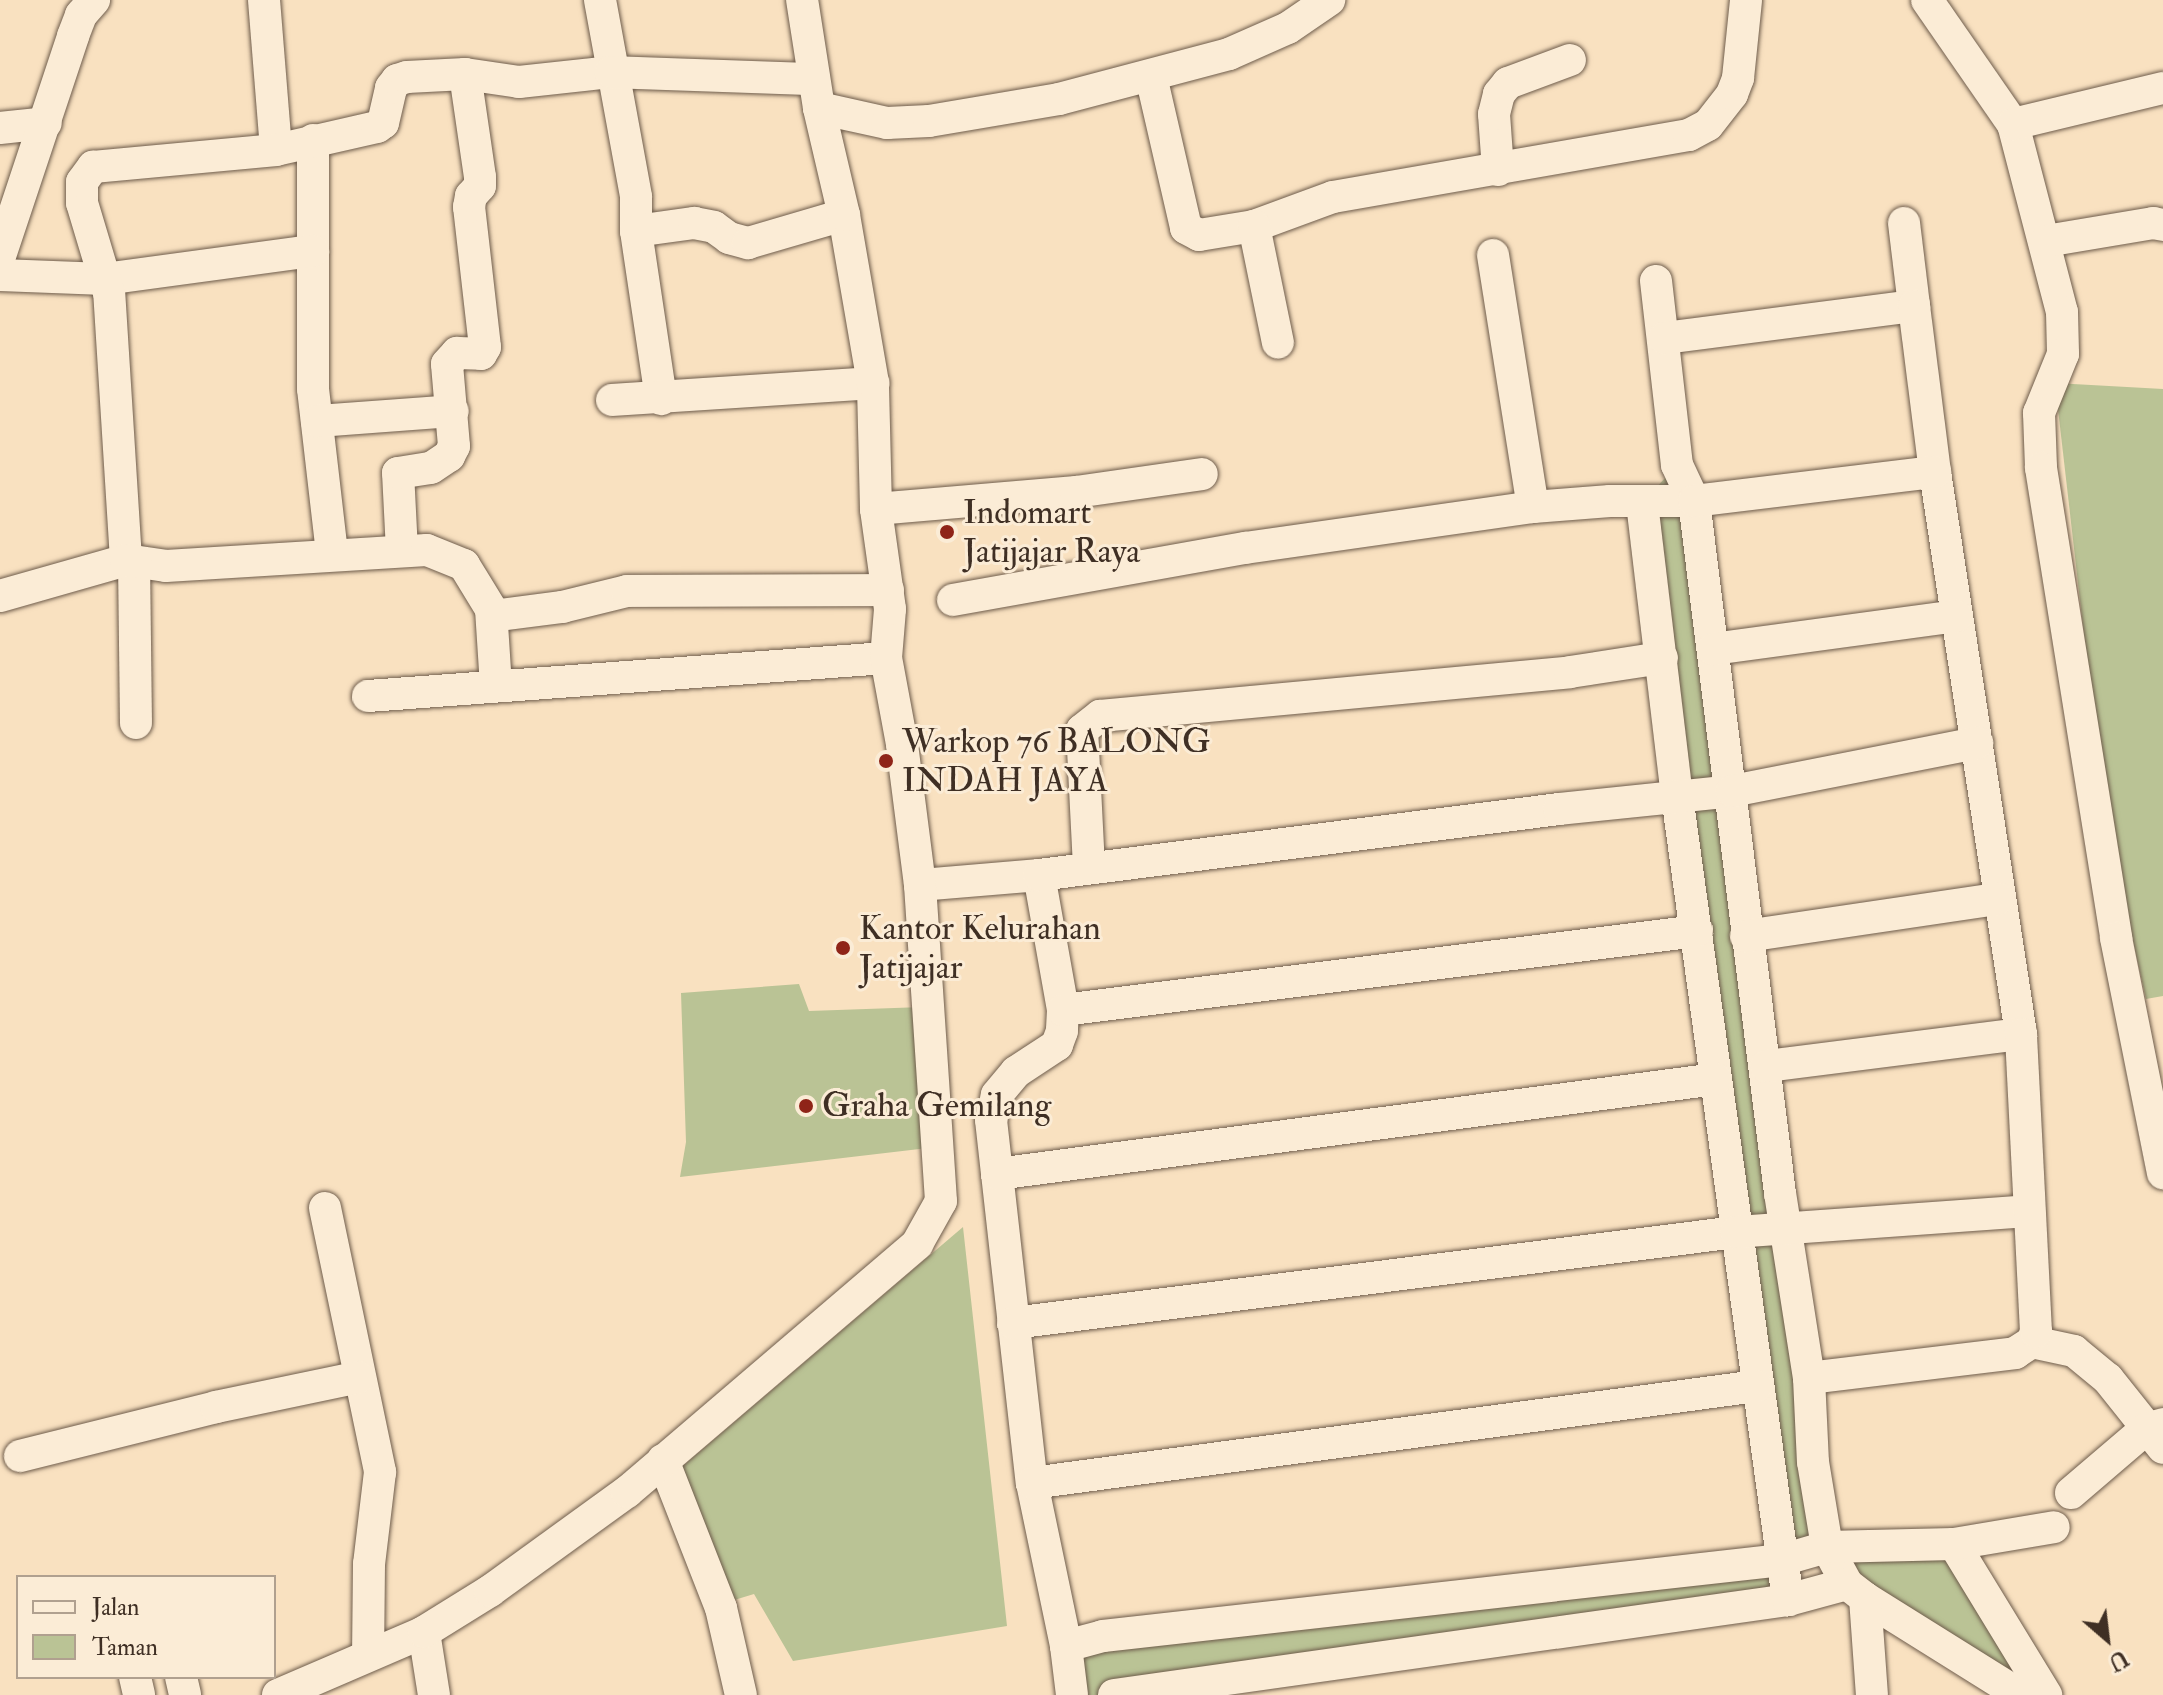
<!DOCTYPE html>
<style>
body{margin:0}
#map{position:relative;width:2163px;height:1695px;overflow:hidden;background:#f9e1c0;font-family:"IM FELL Double Pica",serif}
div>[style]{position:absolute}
.green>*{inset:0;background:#bac395}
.roads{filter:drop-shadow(0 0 2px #6e5c4b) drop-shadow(0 0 2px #6e5c4b)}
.street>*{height:32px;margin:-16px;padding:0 16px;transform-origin:16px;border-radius:16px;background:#fbecd6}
.dots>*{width:22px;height:22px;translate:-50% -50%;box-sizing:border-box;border:4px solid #fbecd6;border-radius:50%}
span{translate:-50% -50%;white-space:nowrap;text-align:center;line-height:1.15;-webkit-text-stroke:6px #fbecd6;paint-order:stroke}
.poi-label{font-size:34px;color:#3f2f24}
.left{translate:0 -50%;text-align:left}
.legend{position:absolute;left:16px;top:1575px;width:260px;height:104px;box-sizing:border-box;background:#fbecd6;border:2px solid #b0a08f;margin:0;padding:10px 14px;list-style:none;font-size:24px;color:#3f2f24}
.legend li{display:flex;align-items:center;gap:16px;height:40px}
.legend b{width:40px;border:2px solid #b0a08f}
.north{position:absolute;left:2067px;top:1599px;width:80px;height:80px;-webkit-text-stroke:6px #fbecd6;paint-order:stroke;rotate:152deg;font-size:22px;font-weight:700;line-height:32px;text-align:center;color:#3f2f24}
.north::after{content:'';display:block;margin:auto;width:28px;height:36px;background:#3f2f24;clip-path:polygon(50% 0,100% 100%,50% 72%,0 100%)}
</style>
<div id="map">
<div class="green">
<div style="clip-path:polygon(2055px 383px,2163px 389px,2163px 996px,2146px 999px,2105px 818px)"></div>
<div style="clip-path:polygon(1677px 465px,1827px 1546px,1954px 1544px,2046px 1695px,1865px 1598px,1827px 1547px,1782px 1560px,1788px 1600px,1144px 1695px,1072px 1695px,1066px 1646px,1781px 1560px,1642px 503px)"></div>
<div style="clip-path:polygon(799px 984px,809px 1011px,923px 1007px,928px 1148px,680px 1177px,686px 1142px,681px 993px)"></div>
<div style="clip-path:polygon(963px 1227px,1007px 1626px,793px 1661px,754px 1594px,708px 1608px,657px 1488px)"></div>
</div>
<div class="roads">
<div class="street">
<div style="left:264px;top:0;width:150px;rotate:85.4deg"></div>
<div style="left:600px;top:0;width:200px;rotate:79.6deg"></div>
<div style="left:636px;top:197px;width:34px;rotate:90deg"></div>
<div style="left:636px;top:231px;width:170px;rotate:81.5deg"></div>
<div style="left:1927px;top:0;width:151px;rotate:55.3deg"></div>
<div style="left:2013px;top:124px;width:194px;rotate:75.4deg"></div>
<div style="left:2062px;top:312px;width:42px;rotate:88.6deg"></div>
<div style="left:2063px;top:354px;width:64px;rotate:112.1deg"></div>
<div style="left:2039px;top:413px;width:55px;rotate:87.9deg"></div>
<div style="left:2041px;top:468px;width:476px;rotate:80.9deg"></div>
<div style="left:2116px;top:938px;width:240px;rotate:78.7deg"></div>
<div style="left:1151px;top:76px;width:156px;rotate:77deg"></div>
<div style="left:1186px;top:228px;width:15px;rotate:28deg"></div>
<div style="left:1199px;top:235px;width:56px;rotate:-9.3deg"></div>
<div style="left:1254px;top:226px;width:84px;rotate:-20.2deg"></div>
<div style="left:1333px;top:197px;width:361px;rotate:-9.9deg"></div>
<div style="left:1689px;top:135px;width:21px;rotate:-28deg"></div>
<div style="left:1708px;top:125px;width:39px;rotate:-52deg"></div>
<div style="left:1732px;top:94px;width:17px;rotate:-69deg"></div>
<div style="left:1738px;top:78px;width:78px;rotate:-84.1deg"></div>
<div style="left:819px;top:108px;width:70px;rotate:12.4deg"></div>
<div style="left:887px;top:123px;width:42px;rotate:-2.7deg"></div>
<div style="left:929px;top:121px;width:132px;rotate:-9.6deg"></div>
<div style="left:1059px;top:99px;width:176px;rotate:-14.8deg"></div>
<div style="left:1229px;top:54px;width:64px;rotate:-23.8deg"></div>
<div style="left:1288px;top:28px;width:50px;rotate:-34.3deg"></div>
<div style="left:2013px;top:124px;width:154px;rotate:-13.5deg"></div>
<div style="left:0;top:128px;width:46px;rotate:-6.2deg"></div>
<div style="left:313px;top:140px;width:249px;rotate:90deg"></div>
<div style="left:313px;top:389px;width:166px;rotate:83.4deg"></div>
<div style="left:1498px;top:170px;width:56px;rotate:-94.1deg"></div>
<div style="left:1494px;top:114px;width:21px;rotate:-76deg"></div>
<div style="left:1499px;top:94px;width:14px;rotate:-51deg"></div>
<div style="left:1508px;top:83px;width:66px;rotate:-20.4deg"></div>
<div style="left:1904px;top:223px;width:84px;rotate:83.1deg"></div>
<div style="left:1254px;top:226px;width:119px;rotate:78.4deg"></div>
<div style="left:636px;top:231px;width:59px;rotate:-7.9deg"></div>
<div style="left:694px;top:223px;width:20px;rotate:11deg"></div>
<div style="left:714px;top:227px;width:19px;rotate:36deg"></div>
<div style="left:729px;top:238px;width:20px;rotate:15deg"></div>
<div style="left:748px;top:243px;width:100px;rotate:-16.3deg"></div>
<div style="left:2046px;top:241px;width:109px;rotate:-9.5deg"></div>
<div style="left:2153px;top:223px;width:10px;rotate:11deg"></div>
<div style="left:1493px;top:255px;width:255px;rotate:81deg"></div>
<div style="left:0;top:256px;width:232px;rotate:-71.6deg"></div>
<div style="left:73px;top:36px;width:22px;rotate:-69deg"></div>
<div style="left:81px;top:15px;width:20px;rotate:-49deg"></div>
<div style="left:0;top:275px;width:105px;rotate:2.2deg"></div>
<div style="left:105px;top:279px;width:210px;rotate:-7.7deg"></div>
<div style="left:1656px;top:281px;width:185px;rotate:83.5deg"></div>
<div style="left:1677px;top:465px;width:40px;rotate:65deg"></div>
<div style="left:1694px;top:501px;width:697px;rotate:82.92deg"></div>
<div style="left:1780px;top:1193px;width:187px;rotate:81.1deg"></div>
<div style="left:1809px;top:1378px;width:84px;rotate:87.3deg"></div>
<div style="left:1813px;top:1462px;width:86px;rotate:80.6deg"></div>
<div style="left:1827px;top:1547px;width:42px;rotate:61.6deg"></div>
<div style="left:1847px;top:1584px;width:23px;rotate:38deg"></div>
<div style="left:1865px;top:1598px;width:183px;rotate:32deg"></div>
<div style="left:1664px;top:338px;width:252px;rotate:-7.3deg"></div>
<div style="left:1914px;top:306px;width:167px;rotate:82.8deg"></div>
<div style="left:1935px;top:472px;width:569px;rotate:81.3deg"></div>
<div style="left:2021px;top:1034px;width:257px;rotate:172.8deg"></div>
<div style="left:612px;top:400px;width:262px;rotate:-3.7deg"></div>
<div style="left:317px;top:421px;width:136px;rotate:-4.2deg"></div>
<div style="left:1642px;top:503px;width:295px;rotate:83.2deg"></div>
<div style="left:1677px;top:796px;width:812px;rotate:82.14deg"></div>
<div style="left:876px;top:509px;width:201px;rotate:-4.9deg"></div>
<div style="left:1076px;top:492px;width:127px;rotate:-8.1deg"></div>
<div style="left:402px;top:551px;width:78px;rotate:-92.9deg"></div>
<div style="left:398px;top:473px;width:33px;rotate:-9deg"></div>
<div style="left:431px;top:468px;width:22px;rotate:-34deg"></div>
<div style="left:449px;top:456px;width:11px;rotate:-63deg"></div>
<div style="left:454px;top:446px;width:82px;rotate:-94.9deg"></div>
<div style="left:447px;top:364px;width:15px;rotate:-48deg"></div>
<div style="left:457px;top:353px;width:24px;rotate:2deg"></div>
<div style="left:481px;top:354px;width:8px;rotate:-60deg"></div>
<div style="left:485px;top:347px;width:141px;rotate:-96.5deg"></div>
<div style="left:469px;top:207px;width:11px;rotate:-80deg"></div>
<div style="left:471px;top:196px;width:13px;rotate:-48deg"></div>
<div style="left:480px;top:186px;width:9px;rotate:-90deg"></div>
<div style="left:480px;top:177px;width:104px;rotate:-98.3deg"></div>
<div style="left:126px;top:560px;width:268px;rotate:-93.6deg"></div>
<div style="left:109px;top:293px;width:94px;rotate:-106.7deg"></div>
<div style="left:82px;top:203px;width:21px;rotate:-90deg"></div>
<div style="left:82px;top:182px;width:19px;rotate:-54deg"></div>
<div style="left:93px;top:167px;width:184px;rotate:-5.3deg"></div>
<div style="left:276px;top:150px;width:104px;rotate:-12.8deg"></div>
<div style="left:377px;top:127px;width:7px;rotate:-34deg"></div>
<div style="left:383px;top:123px;width:36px;rotate:-77deg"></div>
<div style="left:391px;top:88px;width:10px;rotate:-53deg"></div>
<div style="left:397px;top:80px;width:10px;rotate:-17deg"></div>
<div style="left:407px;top:77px;width:58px;rotate:-3deg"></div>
<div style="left:465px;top:74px;width:55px;rotate:8.4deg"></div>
<div style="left:519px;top:82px;width:93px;rotate:-6.2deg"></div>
<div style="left:611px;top:72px;width:203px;rotate:2deg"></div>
<div style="left:134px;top:561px;width:162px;rotate:89.3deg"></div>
<div style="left:0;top:596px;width:131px;rotate:-15.9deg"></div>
<div style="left:126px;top:560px;width:40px;rotate:8.5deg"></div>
<div style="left:166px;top:566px;width:261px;rotate:-3.5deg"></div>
<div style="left:427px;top:550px;width:40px;rotate:22deg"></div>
<div style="left:464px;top:565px;width:52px;rotate:58.5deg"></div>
<div style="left:491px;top:609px;width:77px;rotate:86.3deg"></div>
<div style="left:953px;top:600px;width:297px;rotate:-10.1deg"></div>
<div style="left:1245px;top:548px;width:291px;rotate:-8.1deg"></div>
<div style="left:1533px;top:507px;width:77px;rotate:-4.5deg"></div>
<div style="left:1610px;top:501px;width:84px"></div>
<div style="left:1694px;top:501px;width:243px;rotate:-6.9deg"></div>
<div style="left:492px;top:616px;width:71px;rotate:-7.3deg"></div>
<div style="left:562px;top:607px;width:67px;rotate:-13.8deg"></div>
<div style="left:627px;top:591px;width:261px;rotate:-0.2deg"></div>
<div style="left:1713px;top:649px;width:246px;rotate:-7.7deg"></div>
<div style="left:368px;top:696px;width:519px;rotate:-4.2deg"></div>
<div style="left:1089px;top:867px;width:137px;rotate:-92.9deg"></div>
<div style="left:1082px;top:730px;width:23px;rotate:-38deg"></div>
<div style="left:1100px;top:716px;width:472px;rotate:-5.3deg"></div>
<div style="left:1570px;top:672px;width:93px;rotate:-8.7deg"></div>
<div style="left:1039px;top:875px;width:137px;rotate:79.9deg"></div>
<div style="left:1063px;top:1010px;width:21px;rotate:93deg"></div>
<div style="left:1062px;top:1031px;width:15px;rotate:110deg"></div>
<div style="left:1057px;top:1045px;width:49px;rotate:146.6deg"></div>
<div style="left:1016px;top:1072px;width:30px;rotate:130deg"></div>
<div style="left:997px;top:1095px;width:26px;rotate:103deg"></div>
<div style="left:991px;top:1120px;width:365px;rotate:83.6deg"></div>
<div style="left:1032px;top:1483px;width:167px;rotate:78.2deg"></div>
<div style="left:1066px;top:1646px;width:49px;rotate:83deg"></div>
<div style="left:920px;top:885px;width:119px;rotate:-4.8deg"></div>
<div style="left:1039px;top:875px;width:524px;rotate:-7.23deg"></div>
<div style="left:1559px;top:809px;width:174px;rotate:-5.9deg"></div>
<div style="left:1732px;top:791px;width:250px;rotate:-11.1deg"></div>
<div style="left:1746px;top:936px;width:255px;rotate:-8.4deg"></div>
<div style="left:1063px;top:1010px;width:639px;rotate:-7.1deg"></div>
<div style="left:997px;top:1174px;width:725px;rotate:-7.53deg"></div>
<div style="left:325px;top:1208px;width:270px;rotate:78.2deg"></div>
<div style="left:380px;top:1472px;width:93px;rotate:96.8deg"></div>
<div style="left:369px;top:1564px;width:90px;rotate:90.6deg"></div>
<div style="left:1013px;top:1323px;width:729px;rotate:-7.17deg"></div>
<div style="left:1736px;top:1232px;width:294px;rotate:-4.1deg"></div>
<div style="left:2032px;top:1342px;width:43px;rotate:12.1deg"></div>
<div style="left:2074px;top:1351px;width:44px;rotate:39.5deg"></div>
<div style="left:2108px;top:1379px;width:88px;rotate:51.4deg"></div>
<div style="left:1809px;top:1378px;width:208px;rotate:-6.9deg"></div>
<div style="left:2015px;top:1353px;width:20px;rotate:-33deg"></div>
<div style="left:2032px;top:1342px;width:11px;rotate:-68deg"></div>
<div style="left:2036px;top:1332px;width:298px;rotate:-92.9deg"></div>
<div style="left:20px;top:1456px;width:202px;rotate:-14deg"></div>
<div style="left:216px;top:1407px;width:146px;rotate:-11.8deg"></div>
<div style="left:663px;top:1460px;width:159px;rotate:68.6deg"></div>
<div style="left:721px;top:1608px;width:89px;rotate:77.1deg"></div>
<div style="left:1032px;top:1483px;width:731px;rotate:-7.62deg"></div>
<div style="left:2071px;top:1493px;width:99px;rotate:-40.5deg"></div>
<div style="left:2146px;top:1429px;width:18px;rotate:-16deg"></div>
<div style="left:1954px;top:1544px;width:177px;rotate:58.6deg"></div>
<div style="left:1865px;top:1598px;width:97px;rotate:85.9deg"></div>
<div style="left:424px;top:1632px;width:64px;rotate:81deg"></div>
<div style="left:1066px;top:1646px;width:38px;rotate:-15deg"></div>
<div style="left:1103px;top:1636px;width:683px;rotate:-6.39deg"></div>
<div style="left:1782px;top:1560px;width:47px;rotate:-16.1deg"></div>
<div style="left:1827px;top:1547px;width:127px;rotate:-1.4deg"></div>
<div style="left:1954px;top:1544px;width:101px;rotate:-9.6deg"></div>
<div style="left:135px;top:1677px;width:18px;rotate:77deg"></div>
<div style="left:181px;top:1677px;width:18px;rotate:77deg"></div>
<div style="left:278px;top:1695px;width:159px;rotate:-23.3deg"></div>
<div style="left:424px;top:1632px;width:78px;rotate:-31.8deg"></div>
<div style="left:490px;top:1591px;width:169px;rotate:-35.9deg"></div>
<div style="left:627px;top:1492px;width:382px;rotate:-40.5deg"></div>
<div style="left:917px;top:1244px;width:49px;rotate:-60.8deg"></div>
<div style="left:941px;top:1201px;width:317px;rotate:-93.8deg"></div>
<div style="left:920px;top:885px;width:142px;rotate:-97.3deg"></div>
<div style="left:902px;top:744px;width:87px;rotate:-100.5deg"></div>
<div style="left:886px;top:658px;width:49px;rotate:-85.3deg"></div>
<div style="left:890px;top:609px;width:101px;rotate:-98deg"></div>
<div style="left:876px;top:509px;width:126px;rotate:-91.4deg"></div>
<div style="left:873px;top:383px;width:170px;rotate:-99.8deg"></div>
<div style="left:844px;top:215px;width:110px;rotate:-103.2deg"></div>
<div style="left:819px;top:108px;width:109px;rotate:-98.9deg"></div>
<div style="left:1114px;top:1695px;width:681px;rotate:-8.02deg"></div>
<div style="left:1788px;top:1600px;width:61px;rotate:-15.2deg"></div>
</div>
</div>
<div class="dots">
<div style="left:947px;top:532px;background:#8f2418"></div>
<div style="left:886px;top:761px;background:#8f2418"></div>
<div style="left:843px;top:948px;background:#8f2418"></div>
<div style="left:806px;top:1106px;background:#8f2418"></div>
</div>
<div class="poi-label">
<span class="left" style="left:963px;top:532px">Indomart<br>Jatijajar Raya</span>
<span class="left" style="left:902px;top:761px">Warkop 76 BALONG<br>INDAH JAYA</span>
<span class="left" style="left:859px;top:948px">Kantor Kelurahan<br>Jatijajar</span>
<span class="left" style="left:822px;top:1106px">Graha Gemilang</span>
</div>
<ul class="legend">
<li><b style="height:10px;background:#fbecd6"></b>Jalan</li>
<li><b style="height:22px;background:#bac395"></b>Taman</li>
</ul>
<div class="north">U</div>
</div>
